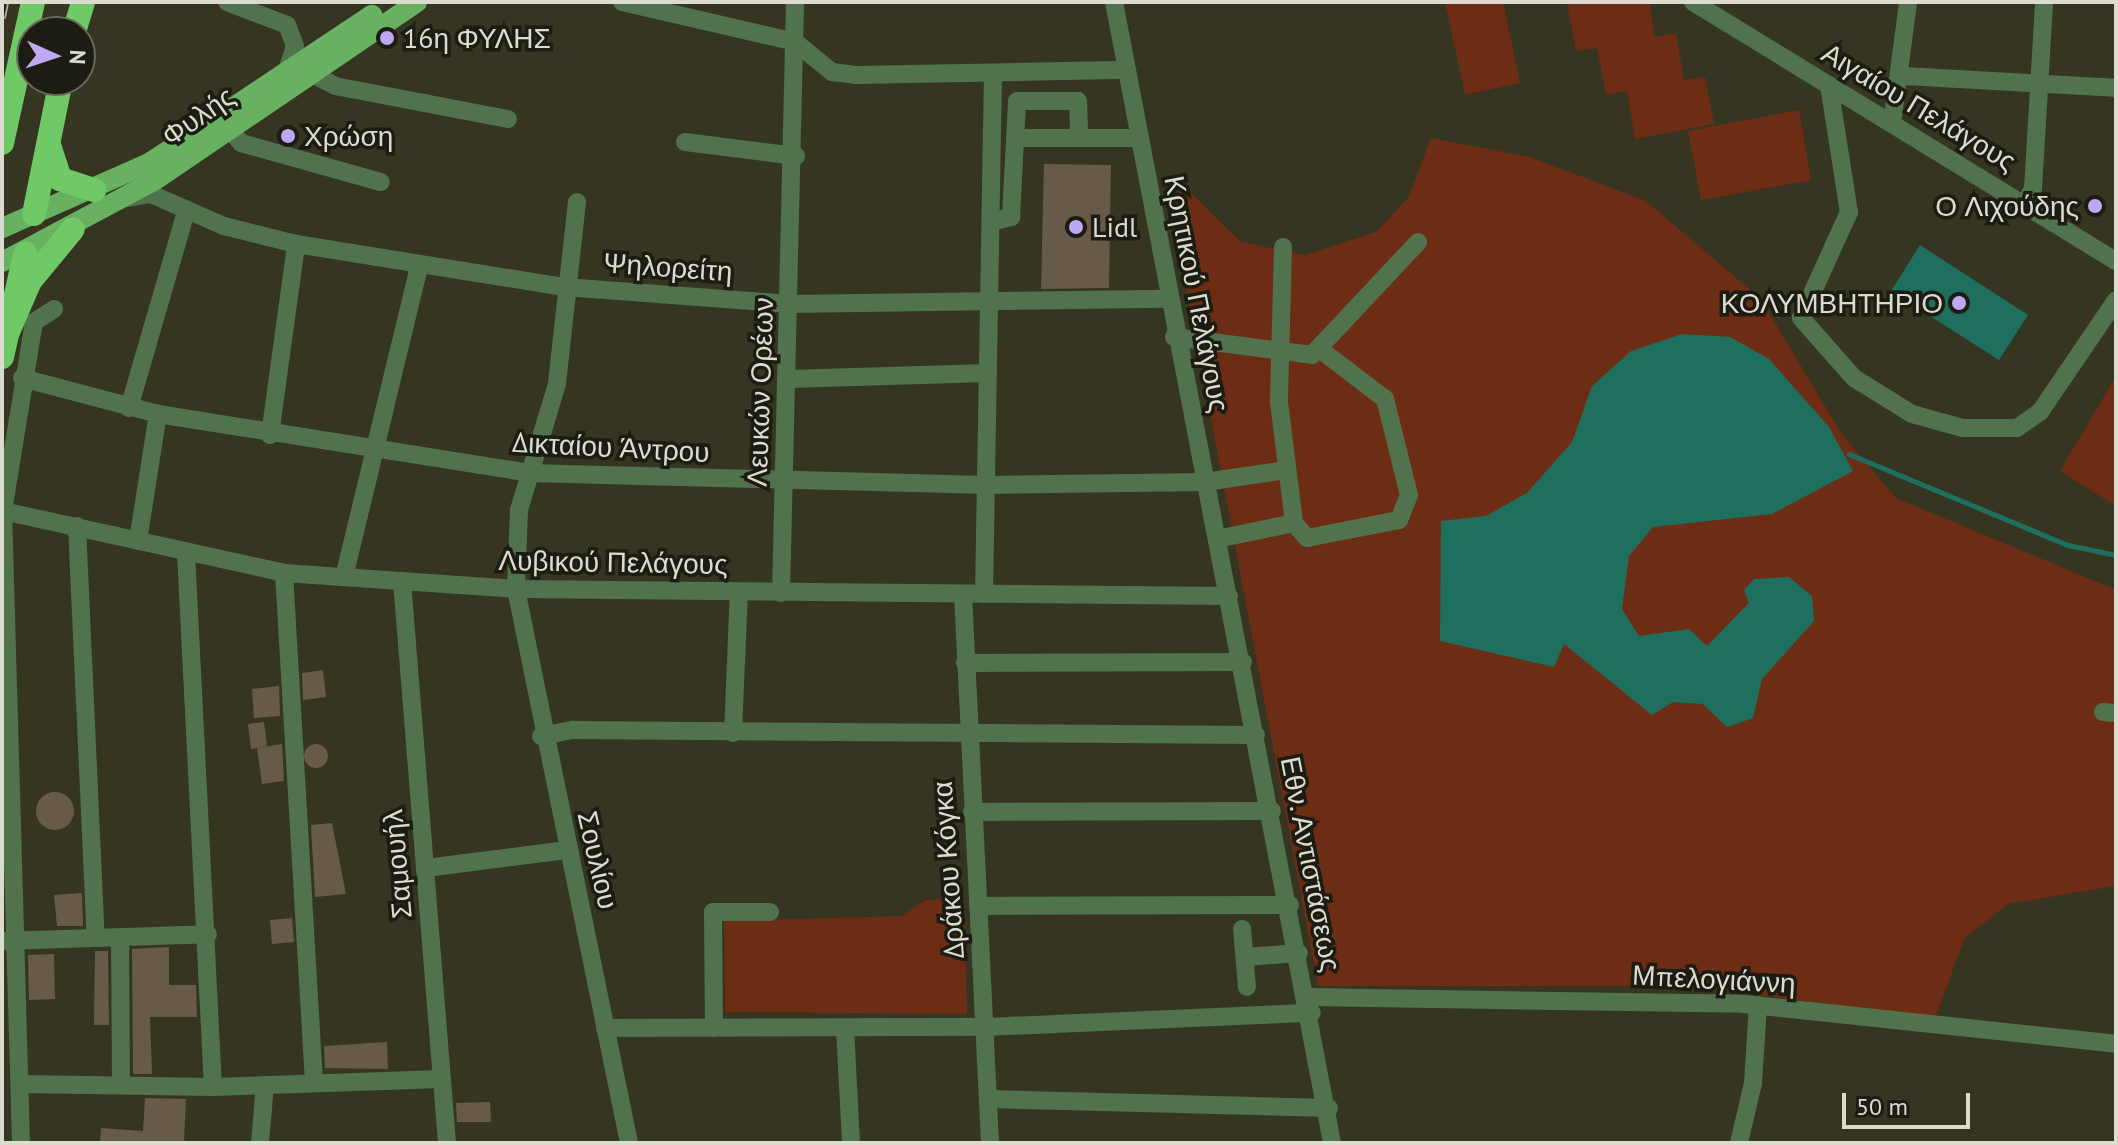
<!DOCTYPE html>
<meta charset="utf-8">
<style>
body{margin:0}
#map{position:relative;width:2118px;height:1145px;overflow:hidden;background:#353521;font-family:"PT Sans",sans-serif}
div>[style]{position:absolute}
.green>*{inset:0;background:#6d2d14}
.water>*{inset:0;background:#1f6f5f}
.stream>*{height:5px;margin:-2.5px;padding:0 2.5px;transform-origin:2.5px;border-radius:2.5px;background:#1f6f5f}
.building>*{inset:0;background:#685a48}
.round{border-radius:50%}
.minor>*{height:18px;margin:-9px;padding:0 9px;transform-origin:9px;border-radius:9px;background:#50734d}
.major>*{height:20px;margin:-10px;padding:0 10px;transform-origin:10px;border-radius:10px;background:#67b160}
.highway>*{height:24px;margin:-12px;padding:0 12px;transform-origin:12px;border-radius:12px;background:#6fc967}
.rail>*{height:8px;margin-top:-4px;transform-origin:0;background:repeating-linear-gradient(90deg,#1c1c13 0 15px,#a5a597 0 30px);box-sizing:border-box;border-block:2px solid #a5a597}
.dots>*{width:22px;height:22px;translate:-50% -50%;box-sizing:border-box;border:4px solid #1c1c13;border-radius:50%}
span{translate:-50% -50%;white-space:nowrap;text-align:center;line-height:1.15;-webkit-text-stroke:7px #1c1c13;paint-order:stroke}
.poi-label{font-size:28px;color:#dbdbcf}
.left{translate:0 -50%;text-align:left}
.right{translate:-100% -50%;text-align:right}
.street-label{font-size:28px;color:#dbdbcf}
.frame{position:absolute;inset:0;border:4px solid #dbdbcf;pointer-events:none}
.north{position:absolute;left:16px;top:16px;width:80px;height:80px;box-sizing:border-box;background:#1c1c13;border:2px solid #68685e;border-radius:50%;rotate:93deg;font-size:22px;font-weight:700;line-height:32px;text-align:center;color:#dbdbcf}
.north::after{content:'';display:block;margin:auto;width:28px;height:36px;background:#bfa8f4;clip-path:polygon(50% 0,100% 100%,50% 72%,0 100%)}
.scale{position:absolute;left:1842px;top:1093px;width:128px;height:36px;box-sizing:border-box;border:4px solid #dbdbcf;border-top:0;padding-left:10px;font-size:24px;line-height:28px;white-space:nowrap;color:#dbdbcf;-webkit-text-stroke:6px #1c1c13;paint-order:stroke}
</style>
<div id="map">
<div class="green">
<div style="clip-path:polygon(1445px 2px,1503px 2px,1520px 83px,1465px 95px)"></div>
<div style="clip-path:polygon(1649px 2px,1655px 37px,1676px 33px,1684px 80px,1705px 77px,1714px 124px,1635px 139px,1627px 91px,1606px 95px,1597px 48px,1576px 51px,1567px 4px)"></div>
<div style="clip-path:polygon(1799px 110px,1811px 180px,1701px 200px,1688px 131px)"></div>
<div style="clip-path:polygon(1431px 138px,1530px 157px,1646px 201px,1761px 299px,1843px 436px,1896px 498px,2116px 590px,2116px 886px,2008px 904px,1964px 939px,1935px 1019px,1695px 986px,1318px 986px,1169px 195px,1188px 190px,1241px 242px,1305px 255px,1376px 232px,1408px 198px)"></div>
<div style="clip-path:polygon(2116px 376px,2116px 506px,2060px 471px)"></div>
<div style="clip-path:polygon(964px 899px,967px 1014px,725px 1012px,724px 921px,902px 916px,925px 900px)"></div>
</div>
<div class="water">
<div style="clip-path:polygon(1920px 245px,2028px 315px,1999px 360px,1891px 291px)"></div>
<div style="clip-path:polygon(1682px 334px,1730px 337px,1769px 359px,1829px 427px,1853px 471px,1772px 514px,1653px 527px,1629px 556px,1622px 609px,1639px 636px,1689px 629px,1707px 646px,1749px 603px,1744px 590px,1754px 579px,1789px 577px,1812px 596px,1814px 621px,1762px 679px,1753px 718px,1727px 727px,1703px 704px,1673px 702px,1652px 715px,1564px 644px,1554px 667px,1440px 641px,1441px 521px,1486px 516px,1527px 493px,1572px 442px,1592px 386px,1631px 351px)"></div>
</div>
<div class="stream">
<div style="left:1849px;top:454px;width:237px;rotate:22.6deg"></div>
<div style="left:2068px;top:545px;width:49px;rotate:11.8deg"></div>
</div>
<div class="building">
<div style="clip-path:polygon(1044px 164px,1111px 165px,1109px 288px,1041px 289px)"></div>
<div style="clip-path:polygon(323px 670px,326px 697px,303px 700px,302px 673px)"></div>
<div style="clip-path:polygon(279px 686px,280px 716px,254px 718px,252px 689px)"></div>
<div style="clip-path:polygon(264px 722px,267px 746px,251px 749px,248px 724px)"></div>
<div class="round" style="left:304px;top:744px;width:24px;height:24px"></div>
<div style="clip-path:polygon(282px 744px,284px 781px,262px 784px,257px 748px)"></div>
<div class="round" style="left:36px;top:792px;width:38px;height:38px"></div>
<div style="clip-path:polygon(332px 823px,346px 894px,315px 897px,311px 825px)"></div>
<div style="clip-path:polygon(82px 893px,83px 926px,57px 926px,54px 895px)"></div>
<div style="clip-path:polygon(292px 918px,294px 942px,272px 944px,270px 920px)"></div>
<div style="clip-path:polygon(169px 947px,169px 985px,196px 985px,197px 1017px,150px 1017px,152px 1074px,133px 1074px,132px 949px)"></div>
<div style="clip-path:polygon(95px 951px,108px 951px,109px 1025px,94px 1025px)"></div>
<div style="clip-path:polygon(54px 954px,55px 999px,29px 1000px,28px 955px)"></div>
<div style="clip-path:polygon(387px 1042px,388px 1069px,325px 1068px,324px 1046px)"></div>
<div style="clip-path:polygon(145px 1098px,186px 1099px,184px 1143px,100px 1143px,101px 1128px,143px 1131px)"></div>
<div style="clip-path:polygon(490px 1102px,491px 1122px,457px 1122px,456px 1103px)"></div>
</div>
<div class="minor">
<div style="left:227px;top:2px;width:64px;rotate:21deg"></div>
<div style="left:287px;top:25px;width:22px;rotate:69deg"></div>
<div style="left:295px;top:46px;width:26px;rotate:108deg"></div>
<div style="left:622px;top:2px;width:178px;rotate:13deg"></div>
<div style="left:795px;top:42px;width:48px;rotate:39deg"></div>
<div style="left:832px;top:72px;width:24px;rotate:7deg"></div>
<div style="left:856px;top:75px;width:271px;rotate:-1.1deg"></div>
<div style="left:1114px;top:2px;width:1162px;rotate:79.18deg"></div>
<div style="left:1693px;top:2px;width:496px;rotate:31.5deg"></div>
<div style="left:310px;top:73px;width:28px;rotate:27deg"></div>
<div style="left:335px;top:86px;width:176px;rotate:10.8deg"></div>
<div style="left:1904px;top:76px;width:212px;rotate:3.2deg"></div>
<div style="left:1829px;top:85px;width:129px;rotate:81.1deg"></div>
<div style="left:1849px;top:212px;width:116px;rotate:114.4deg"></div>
<div style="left:1801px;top:318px;width:80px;rotate:48.5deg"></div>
<div style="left:1854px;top:378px;width:68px;rotate:31.8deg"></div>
<div style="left:1912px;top:414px;width:53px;rotate:15.4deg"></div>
<div style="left:1963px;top:428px;width:54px"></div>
<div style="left:2017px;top:428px;width:28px;rotate:-35deg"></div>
<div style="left:2040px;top:412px;width:135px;rotate:-55.8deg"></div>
<div style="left:1892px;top:124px;width:123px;rotate:-82.5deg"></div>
<div style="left:229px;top:129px;width:18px;rotate:49deg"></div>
<div style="left:241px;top:143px;width:145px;rotate:15.6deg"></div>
<div style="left:1015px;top:138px;width:124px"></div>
<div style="left:685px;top:142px;width:112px;rotate:7.2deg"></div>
<div style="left:128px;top:198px;width:23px;rotate:-10deg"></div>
<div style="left:151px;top:194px;width:80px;rotate:23.7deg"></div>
<div style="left:224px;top:226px;width:74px;rotate:14deg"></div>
<div style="left:296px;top:244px;width:272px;rotate:9.1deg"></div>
<div style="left:565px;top:287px;width:227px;rotate:4.3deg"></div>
<div style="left:791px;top:304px;width:375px;rotate:-0.8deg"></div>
<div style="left:577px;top:202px;width:183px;rotate:96.3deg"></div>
<div style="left:557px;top:384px;width:132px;rotate:106.8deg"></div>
<div style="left:519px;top:510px;width:79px;rotate:92.2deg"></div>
<div style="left:516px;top:589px;width:565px;rotate:78.47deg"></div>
<div style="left:2024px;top:205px;width:18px;rotate:-61deg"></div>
<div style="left:2033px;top:189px;width:187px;rotate:-86.6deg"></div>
<div style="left:991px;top:222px;width:21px;rotate:-14deg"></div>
<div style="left:1011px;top:217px;width:116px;rotate:-87deg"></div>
<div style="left:1017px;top:101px;width:61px"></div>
<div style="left:1078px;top:101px;width:37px;rotate:88deg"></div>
<div style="left:1283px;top:247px;width:155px;rotate:91.5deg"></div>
<div style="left:1279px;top:402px;width:122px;rotate:82.9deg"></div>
<div style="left:1294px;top:523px;width:20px;rotate:49deg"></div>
<div style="left:1307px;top:538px;width:94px;rotate:-11.1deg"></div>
<div style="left:1399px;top:520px;width:27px;rotate:-68deg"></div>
<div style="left:1409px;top:495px;width:99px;rotate:-104deg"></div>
<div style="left:1385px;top:399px;width:81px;rotate:-142.6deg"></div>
<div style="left:1174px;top:337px;width:139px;rotate:7.4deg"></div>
<div style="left:1312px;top:355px;width:155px;rotate:-46.8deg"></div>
<div style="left:22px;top:378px;width:141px;rotate:14.8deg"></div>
<div style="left:158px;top:414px;width:376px;rotate:9deg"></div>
<div style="left:529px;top:473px;width:457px;rotate:1.5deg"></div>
<div style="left:986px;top:485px;width:219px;rotate:-0.8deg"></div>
<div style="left:1205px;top:482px;width:82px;rotate:-8.4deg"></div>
<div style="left:788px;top:379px;width:200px;rotate:-1.7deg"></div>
<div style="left:129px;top:408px;width:204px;rotate:-73.8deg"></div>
<div style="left:270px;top:435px;width:193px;rotate:-82.2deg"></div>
<div style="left:3px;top:511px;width:288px;rotate:12.4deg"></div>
<div style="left:284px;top:573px;width:233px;rotate:3.9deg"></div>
<div style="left:516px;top:589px;width:713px;rotate:0.56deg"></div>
<div style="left:77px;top:526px;width:412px;rotate:87.4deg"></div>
<div style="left:1217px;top:539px;width:79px;rotate:-11.7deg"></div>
<div style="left:138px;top:541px;width:129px;rotate:-81.1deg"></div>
<div style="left:186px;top:553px;width:535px;rotate:87.11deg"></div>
<div style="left:284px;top:573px;width:511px;rotate:86.63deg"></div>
<div style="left:344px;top:577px;width:320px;rotate:-76.4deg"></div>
<div style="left:402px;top:581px;width:564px;rotate:85.42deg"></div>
<div style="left:781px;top:593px;width:591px;rotate:-88.64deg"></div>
<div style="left:963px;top:594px;width:550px;rotate:87.18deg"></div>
<div style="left:984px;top:594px;width:521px;rotate:-89.01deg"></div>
<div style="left:965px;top:663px;width:278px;rotate:-0.2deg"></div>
<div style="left:2103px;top:712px;width:13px;rotate:4deg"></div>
<div style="left:733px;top:733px;width:141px;rotate:-87.6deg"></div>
<div style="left:541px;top:736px;width:33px;rotate:-11deg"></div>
<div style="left:573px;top:730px;width:683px;rotate:0.42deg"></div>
<div style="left:972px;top:812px;width:300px;rotate:-0.2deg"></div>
<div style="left:426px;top:868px;width:142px;rotate:-7.3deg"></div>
<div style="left:978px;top:906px;width:312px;rotate:-0.2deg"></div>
<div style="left:1242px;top:929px;width:58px;rotate:85.1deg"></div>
<div style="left:120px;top:939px;width:146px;rotate:89.6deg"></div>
<div style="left:2px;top:941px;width:206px;rotate:-1.9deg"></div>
<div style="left:1245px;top:957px;width:54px;rotate:-4.2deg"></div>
<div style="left:1308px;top:997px;width:436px;rotate:0.9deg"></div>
<div style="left:1744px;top:1004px;width:374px;rotate:6.1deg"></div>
<div style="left:605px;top:1028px;width:381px;rotate:-0.2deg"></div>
<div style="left:986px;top:1027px;width:326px;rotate:-2.5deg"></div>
<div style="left:714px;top:1028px;width:116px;rotate:-90.5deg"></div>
<div style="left:713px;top:912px;width:57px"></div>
<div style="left:845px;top:1028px;width:115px;rotate:87deg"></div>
<div style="left:22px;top:1084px;width:191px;rotate:0.9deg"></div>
<div style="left:213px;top:1087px;width:229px;rotate:-2deg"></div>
<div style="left:988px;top:1099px;width:341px;rotate:1.5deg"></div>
<div style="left:21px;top:1143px;width:632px;rotate:-91.63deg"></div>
<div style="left:3px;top:511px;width:192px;rotate:-80.7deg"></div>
<div style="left:34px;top:322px;width:24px;rotate:-33deg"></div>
<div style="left:260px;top:1143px;width:58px;rotate:-85.1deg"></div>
<div style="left:1739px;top:1143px;width:62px;rotate:-76.9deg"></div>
<div style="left:1753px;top:1083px;width:78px;rotate:-86.3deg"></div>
</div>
<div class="major">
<div style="left:2px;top:228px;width:161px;rotate:-23.9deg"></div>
<div style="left:149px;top:163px;width:268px;rotate:-33.6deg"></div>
<div style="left:2px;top:262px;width:172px;rotate:-28.1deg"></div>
<div style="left:154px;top:181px;width:318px;rotate:-34.2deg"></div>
</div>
<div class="highway">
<div style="left:74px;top:32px;width:31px;rotate:-73deg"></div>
<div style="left:2px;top:143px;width:144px;rotate:-77.6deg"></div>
<div style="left:50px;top:148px;width:33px;rotate:72deg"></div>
<div style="left:60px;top:179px;width:36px;rotate:18deg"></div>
<div style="left:34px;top:214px;width:137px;rotate:-78.6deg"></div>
<div style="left:8px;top:332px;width:56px;rotate:-66.7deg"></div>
<div style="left:30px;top:281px;width:67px;rotate:-50.4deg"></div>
<div style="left:2px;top:357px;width:106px;rotate:-77.4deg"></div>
</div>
<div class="rail">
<div style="left:2px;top:18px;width:16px;rotate:-79deg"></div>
</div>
<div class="dots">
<div style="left:387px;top:38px;background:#bfa8f4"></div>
<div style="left:288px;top:136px;background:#bfa8f4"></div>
<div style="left:2095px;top:206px;background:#bfa8f4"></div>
<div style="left:1076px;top:227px;background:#bfa8f4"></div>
<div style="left:1959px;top:303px;background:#bfa8f4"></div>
</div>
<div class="poi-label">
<span class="left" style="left:403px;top:38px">16η ΦΥΛΗΣ</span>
<span class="left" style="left:304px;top:136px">Χρώση</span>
<span class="right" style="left:2079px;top:206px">Ο Λιχούδης</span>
<span class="left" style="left:1092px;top:227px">Lidl</span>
<span class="right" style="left:1943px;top:303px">ΚΟΛΥΜΒΗΤΗΡΙΟ</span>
</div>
<div class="street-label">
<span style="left:1919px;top:107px;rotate:31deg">Αιγαίου Πελάγους</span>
<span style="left:198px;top:116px;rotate:-35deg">Φυλής</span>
<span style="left:668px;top:267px;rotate:4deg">Ψηλορείτη</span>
<span style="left:1197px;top:294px;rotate:79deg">Κρητικού Πελάγους</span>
<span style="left:760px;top:392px;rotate:-88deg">Λευκών Ορέων</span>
<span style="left:611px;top:447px;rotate:3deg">Δικταίου Άντρου</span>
<span style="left:613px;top:562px;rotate:1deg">Λυβικού Πελάγους</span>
<span style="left:598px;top:860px;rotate:77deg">Σουλίου</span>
<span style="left:397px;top:864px;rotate:-95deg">Σαμουήλ</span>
<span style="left:1311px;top:864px;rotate:79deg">Εθν. Αντιστάσεως</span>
<span style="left:948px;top:870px;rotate:-94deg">Δράκου Κόγκα</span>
<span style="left:1714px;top:979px;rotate:3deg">Μπελογιάννη</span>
</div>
<div class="frame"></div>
<div class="north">N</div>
<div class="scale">50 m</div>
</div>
